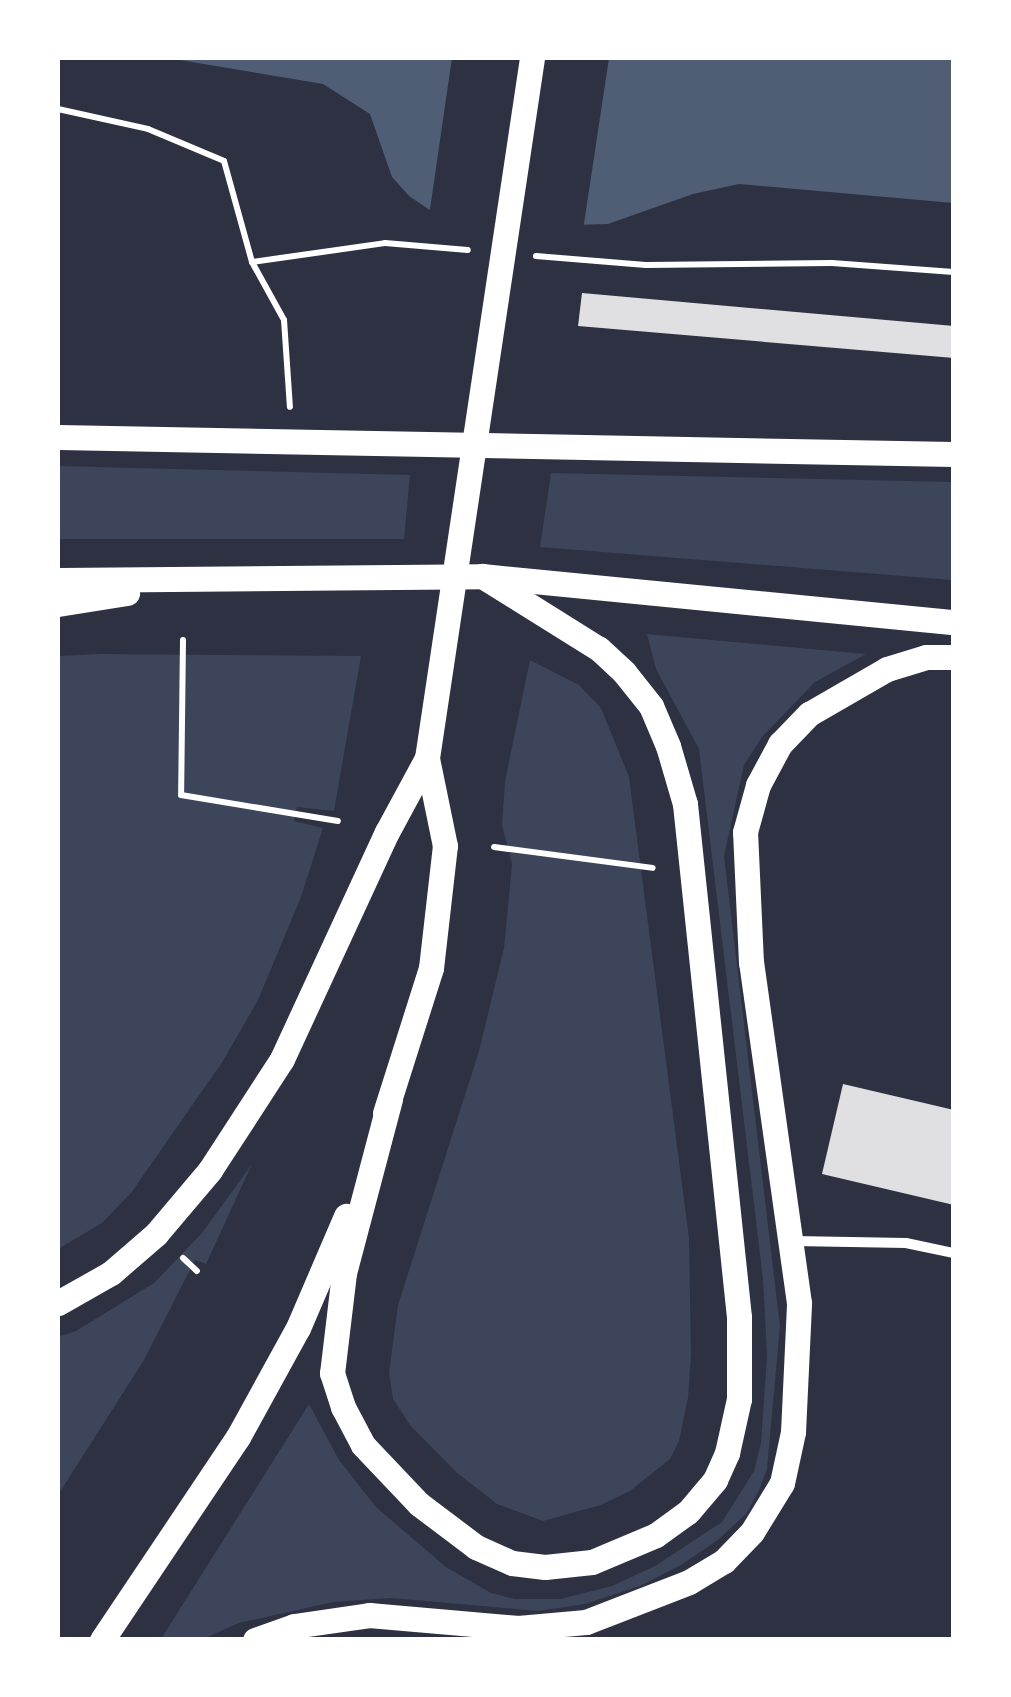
<!DOCTYPE html>
<style>
body{margin:0}
#map{position:relative;width:1011px;height:1697px;overflow:hidden;background:#2d3142;font-family:Raleway,sans-serif}
div>[style]{position:absolute}
.green>*{inset:0;background:#3c4559}
.water>*{inset:0;background:#4f5d75}
.pier>*{inset:0;background:#2d3142}
.building>*{inset:0;background:#e0e0e3}
.path>*{height:6px;margin:-3px;padding:0 3px;transform-origin:3px;border-radius:3px;background:#fff}
.minor>*{height:10px;margin:-5px;padding:0 5px;transform-origin:5px;border-radius:5px;background:#fff}
.primary>*{height:25px;margin:-12.5px;padding:0 12.5px;transform-origin:12.5px;border-radius:12.5px;background:#fff}
span{translate:-50% -50%;white-space:nowrap;text-align:center;line-height:1.15;-webkit-text-stroke:8px #fff;paint-order:stroke}
.frame{position:absolute;inset:0;border:60px solid #fff;pointer-events:none}
</style>
<div id="map">
<div class="green">
<div style="clip-path:polygon(58px 466px,410px 475px,404px 539px,58px 539px)"></div>
<div style="clip-path:polygon(551px 473px,953px 482px,952px 580px,540px 547px)"></div>
<div style="clip-path:polygon(647px 634px,866px 654px,815px 682px,762px 737px,744px 765px,724px 856px,780px 1326px,767px 1469px,759px 1490px,747px 1513px,718px 1540px,681px 1565px,640px 1586px,585px 1604px,538px 1611px,392px 1598px,333px 1602px,239px 1623px,203px 1639px,161px 1639px,309px 1404px,339px 1460px,376px 1507px,446px 1567px,491px 1593px,515px 1599px,560px 1599px,612px 1586px,655px 1566px,722px 1522px,754px 1471px,761px 1443px,767px 1356px,763px 1279px,699px 749px,656px 669px)"></div>
<div style="clip-path:polygon(101px 654px,361px 656px,334px 811px,297px 807px,294px 821px,323px 828px,301px 897px,258px 1000px,223px 1061px,131px 1193px,102px 1223px,58px 1249px,58px 656px)"></div>
<div style="clip-path:polygon(530px 660px,579px 685px,601px 708px,629px 777px,689px 1238px,691px 1354px,688px 1398px,679px 1441px,670px 1459px,630px 1491px,601px 1505px,543px 1521px,497px 1504px,456px 1472px,410px 1425px,393px 1399px,389px 1373px,398px 1305px,479px 1051px,504px 948px,512px 864px,502px 825px,505px 781px)"></div>
<div style="clip-path:polygon(252px 1164px,206px 1264px,195px 1260px,144px 1360px,58px 1495px,58px 1337px,76px 1331px,154px 1283px,202px 1233px)"></div>
</div>
<div class="water">
<div style="clip-path:polygon(168px 58px,953px 58px,953px 203px,739px 184px,693px 194px,608px 224px,468px 228px,437px 215px,409px 196px,392px 177px,370px 114px,323px 84px)"></div>
</div>
<div class="pier">
<div style="clip-path:polygon(452px 58px,609px 58px,583px 230px,467px 233px,429px 216px)"></div>
</div>
<div class="building">
<div style="clip-path:polygon(582px 293px,954px 326px,954px 358px,578px 326px)"></div>
<div style="clip-path:polygon(843px 1084px,954px 1110px,954px 1205px,822px 1174px)"></div>
</div>
<div class="path">
<div style="left:58px;top:109px;width:92px;rotate:12.5deg"></div>
<div style="left:148px;top:129px;width:82px;rotate:22.8deg"></div>
<div style="left:224px;top:161px;width:105px;rotate:74.5deg"></div>
<div style="left:252px;top:262px;width:66px;rotate:61.1deg"></div>
<div style="left:284px;top:320px;width:87px;rotate:86.1deg"></div>
<div style="left:536px;top:256px;width:110px;rotate:4.7deg"></div>
<div style="left:646px;top:265px;width:186px;rotate:-0.6deg"></div>
<div style="left:832px;top:263px;width:122px;rotate:4.2deg"></div>
<div style="left:252px;top:262px;width:134px;rotate:-8.1deg"></div>
<div style="left:385px;top:243px;width:83px;rotate:4.8deg"></div>
<div style="left:183px;top:640px;width:155px;rotate:90.7deg"></div>
<div style="left:181px;top:795px;width:159px;rotate:9.4deg"></div>
<div style="left:494px;top:847px;width:160px;rotate:7.5deg"></div>
<div style="left:183px;top:1258px;width:19px;rotate:43deg"></div>
</div>
<div class="minor">
<div style="left:794px;top:1241px;width:112px;rotate:1deg"></div>
<div style="left:906px;top:1243px;width:49px;rotate:11.8deg"></div>
</div>
<div class="primary">
<div style="left:58px;top:437px;width:896px;rotate:1.09deg"></div>
<div style="left:58px;top:580px;width:424px;rotate:-0.5deg"></div>
<div style="left:482px;top:576px;width:474px;rotate:5.6deg"></div>
<div style="left:58px;top:604px;width:70px;rotate:-9.1deg"></div>
<div style="left:390px;top:1099px;width:180px;rotate:104.8deg"></div>
<div style="left:344px;top:1273px;width:101px;rotate:96.8deg"></div>
<div style="left:332px;top:1373px;width:36px;rotate:72deg"></div>
<div style="left:343px;top:1407px;width:43px;rotate:62.2deg"></div>
<div style="left:363px;top:1445px;width:81px;rotate:46.5deg"></div>
<div style="left:419px;top:1504px;width:71px;rotate:37deg"></div>
<div style="left:476px;top:1547px;width:39px;rotate:24deg"></div>
<div style="left:512px;top:1563px;width:33px;rotate:7deg"></div>
<div style="left:545px;top:1567px;width:47px;rotate:-6.1deg"></div>
<div style="left:592px;top:1562px;width:69px;rotate:-22.9deg"></div>
<div style="left:656px;top:1535px;width:39px;rotate:-36deg"></div>
<div style="left:688px;top:1512px;width:42px;rotate:-49.8deg"></div>
<div style="left:715px;top:1480px;width:30px;rotate:-66deg"></div>
<div style="left:727px;top:1453px;width:55px;rotate:-77.5deg"></div>
<div style="left:739px;top:1399px;width:82px;rotate:-90deg"></div>
<div style="left:739px;top:1317px;width:516px;rotate:-96.01deg"></div>
<div style="left:685px;top:804px;width:60px;rotate:-106.3deg"></div>
<div style="left:668px;top:746px;width:43px;rotate:-113deg"></div>
<div style="left:651px;top:706px;width:43px;rotate:-128.5deg"></div>
<div style="left:624px;top:672px;width:34px;rotate:-137deg"></div>
<div style="left:599px;top:649px;width:138px;rotate:-148deg"></div>
<div style="left:385px;top:1113px;width:152px;rotate:-72.4deg"></div>
<div style="left:431px;top:968px;width:123px;rotate:-83.5deg"></div>
<div style="left:445px;top:846px;width:90px;rotate:-101.6deg"></div>
<div style="left:58px;top:1303px;width:61px;rotate:-29.5deg"></div>
<div style="left:111px;top:1273px;width:60px;rotate:-40.9deg"></div>
<div style="left:156px;top:1234px;width:84px;rotate:-49.8deg"></div>
<div style="left:210px;top:1170px;width:132px;rotate:-57deg"></div>
<div style="left:282px;top:1059px;width:250px;rotate:-65.2deg"></div>
<div style="left:387px;top:832px;width:84px;rotate:-61.6deg"></div>
<div style="left:427px;top:758px;width:708px;rotate:-81.47deg"></div>
<div style="left:102px;top:1640px;width:244px;rotate:-56.2deg"></div>
<div style="left:238px;top:1437px;width:124px;rotate:-61.2deg"></div>
<div style="left:298px;top:1328px;width:122px;rotate:-66.8deg"></div>
<div style="left:255px;top:1640px;width:41px;rotate:-19.7deg"></div>
<div style="left:294px;top:1626px;width:76px;rotate:-8.3deg"></div>
<div style="left:369px;top:1615px;width:150px;rotate:5deg"></div>
<div style="left:518px;top:1628px;width:68px;rotate:-5deg"></div>
<div style="left:586px;top:1622px;width:110px;rotate:-21.2deg"></div>
<div style="left:689px;top:1582px;width:41px;rotate:-31deg"></div>
<div style="left:724px;top:1561px;width:40px;rotate:-46deg"></div>
<div style="left:752px;top:1532px;width:57px;rotate:-58.5deg"></div>
<div style="left:782px;top:1483px;width:52px;rotate:-77.8deg"></div>
<div style="left:793px;top:1432px;width:129px;rotate:-87.3deg"></div>
<div style="left:799px;top:1303px;width:343px;rotate:-98deg"></div>
<div style="left:751px;top:963px;width:131px;rotate:-92.6deg"></div>
<div style="left:745px;top:832px;width:49px;rotate:-74.5deg"></div>
<div style="left:758px;top:785px;width:47px;rotate:-61.8deg"></div>
<div style="left:780px;top:744px;width:42px;rotate:-46deg"></div>
<div style="left:809px;top:714px;width:90px;rotate:-30deg"></div>
<div style="left:887px;top:669px;width:41px;rotate:-17.1deg"></div>
<div style="left:926px;top:657px;width:28px"></div>
</div>
<div class="frame"></div>
</div>
